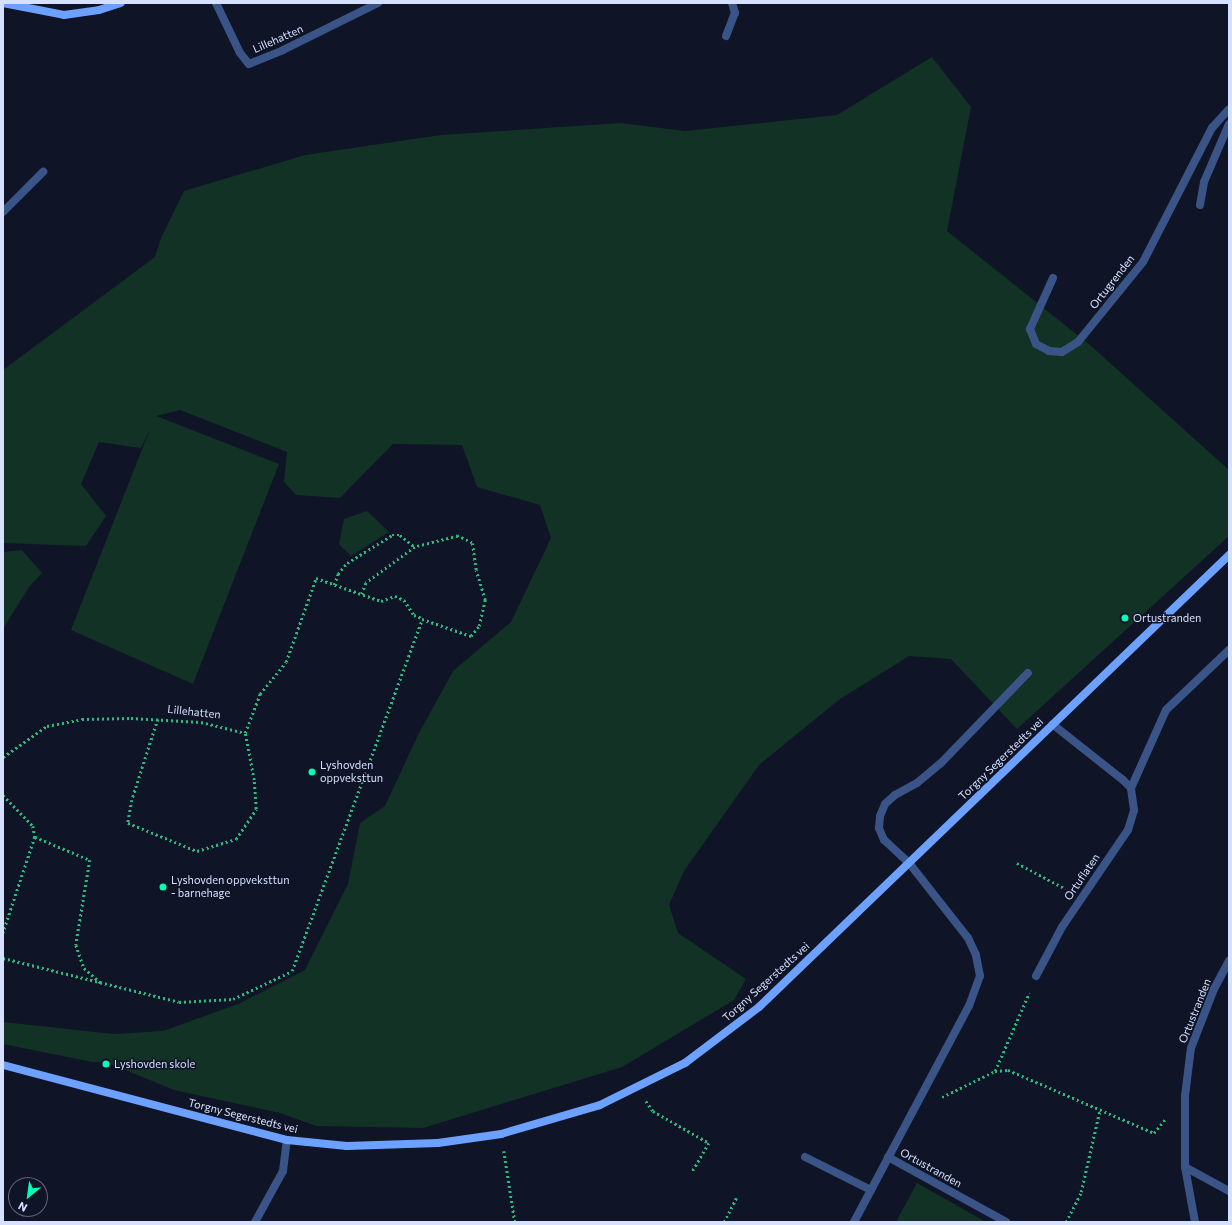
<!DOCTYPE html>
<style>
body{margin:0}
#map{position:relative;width:1232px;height:1225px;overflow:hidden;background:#0f1427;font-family:Commissioner,sans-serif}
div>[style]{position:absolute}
.green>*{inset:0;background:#123225}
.path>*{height:2.5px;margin-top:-1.25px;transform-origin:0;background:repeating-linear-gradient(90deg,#2fba7d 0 2px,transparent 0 5px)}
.lane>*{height:8px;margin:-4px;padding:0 4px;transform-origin:4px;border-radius:4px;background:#3a5487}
.street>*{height:8px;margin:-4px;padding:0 4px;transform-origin:4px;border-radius:4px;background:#3a5487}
.secondary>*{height:8px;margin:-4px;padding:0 4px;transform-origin:4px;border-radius:4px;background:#6da1ff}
.dots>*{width:11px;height:11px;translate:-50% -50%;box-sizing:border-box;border:2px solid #0f1427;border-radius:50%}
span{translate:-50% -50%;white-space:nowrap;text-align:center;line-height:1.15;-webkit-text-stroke:3px #0f1427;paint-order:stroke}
.street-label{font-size:11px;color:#d6e1ff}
.poi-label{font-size:11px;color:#d6e1ff}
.left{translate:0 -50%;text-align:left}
.frame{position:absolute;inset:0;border:4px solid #d6e1ff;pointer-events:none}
.north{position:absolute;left:8px;top:1177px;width:40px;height:40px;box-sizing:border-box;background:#0f1427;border:1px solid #5f667d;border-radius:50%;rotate:209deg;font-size:11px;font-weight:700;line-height:16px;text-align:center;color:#d6e1ff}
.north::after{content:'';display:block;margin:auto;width:14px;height:18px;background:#02ffb8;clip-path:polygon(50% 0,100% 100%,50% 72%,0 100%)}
</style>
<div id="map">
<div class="green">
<div style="clip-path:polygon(932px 57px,971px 107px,947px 231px,1090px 345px,1229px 470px,1229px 536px,1017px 729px,951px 659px,909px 656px,840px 699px,759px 765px,684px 871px,669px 905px,678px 933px,746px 979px,734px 1000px,622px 1067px,423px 1128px,316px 1126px,280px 1113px,174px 1090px,106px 1062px,92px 1062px,3px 1044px,3px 1022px,114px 1034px,163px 1031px,238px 1004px,305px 970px,348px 884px,360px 823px,385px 806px,418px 735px,453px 671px,511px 622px,551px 538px,540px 505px,477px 487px,462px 445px,393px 444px,340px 498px,296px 495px,284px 482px,287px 452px,180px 410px,156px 416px,279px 464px,193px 684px,71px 630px,150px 429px,141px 448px,99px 442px,81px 484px,106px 516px,86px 546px,3px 543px,3px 370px,155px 257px,161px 238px,184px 191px,305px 155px,441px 135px,621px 123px,685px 131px,837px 115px)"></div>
<div style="clip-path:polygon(367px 511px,389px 532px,351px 556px,339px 544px,344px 519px)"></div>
<div style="clip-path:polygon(22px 550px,42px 573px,29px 587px,3px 629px,3px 552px)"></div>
<div style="clip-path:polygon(917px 1183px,986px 1222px,896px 1222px)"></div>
</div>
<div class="path">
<div style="left:334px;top:585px;width:12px;rotate:-70deg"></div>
<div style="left:338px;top:574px;width:14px;rotate:-51deg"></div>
<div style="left:347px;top:563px;width:53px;rotate:-31.9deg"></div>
<div style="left:392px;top:535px;width:8px"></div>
<div style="left:400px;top:535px;width:19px;rotate:39deg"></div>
<div style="left:158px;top:719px;width:85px;rotate:107.8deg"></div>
<div style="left:132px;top:800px;width:23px;rotate:100deg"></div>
<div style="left:128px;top:823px;width:74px;rotate:22.1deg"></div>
<div style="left:197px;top:851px;width:41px;rotate:-17.1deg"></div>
<div style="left:236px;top:839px;width:36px;rotate:-56deg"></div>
<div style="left:256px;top:809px;width:29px;rotate:-94deg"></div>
<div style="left:254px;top:780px;width:48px;rotate:-100.8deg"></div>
<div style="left:3px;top:757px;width:54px;rotate:-35.2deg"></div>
<div style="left:47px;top:726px;width:36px;rotate:-11deg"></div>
<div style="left:82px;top:719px;width:49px;rotate:-1.2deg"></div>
<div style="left:131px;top:718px;width:70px;rotate:3.3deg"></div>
<div style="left:201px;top:722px;width:45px;rotate:14deg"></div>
<div style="left:245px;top:733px;width:42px;rotate:-69deg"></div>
<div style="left:260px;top:694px;width:41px;rotate:-50.9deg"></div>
<div style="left:286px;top:662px;width:89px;rotate:-70.3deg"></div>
<div style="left:316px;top:578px;width:69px;rotate:19.5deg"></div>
<div style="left:381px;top:601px;width:15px;rotate:-20deg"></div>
<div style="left:395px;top:596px;width:10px;rotate:24deg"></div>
<div style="left:404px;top:600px;width:18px;rotate:56deg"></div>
<div style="left:414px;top:615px;width:9px;rotate:21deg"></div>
<div style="left:3px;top:795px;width:43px;rotate:45.9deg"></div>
<div style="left:33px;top:826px;width:11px;rotate:80deg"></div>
<div style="left:35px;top:837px;width:101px;rotate:108.4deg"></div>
<div style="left:35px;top:837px;width:60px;rotate:22.7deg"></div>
<div style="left:90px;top:860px;width:86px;rotate:99.4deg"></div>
<div style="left:76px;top:945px;width:24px;rotate:71deg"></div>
<div style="left:84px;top:968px;width:23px;rotate:41deg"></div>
<div style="left:1017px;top:863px;width:55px;rotate:28deg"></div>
<div style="left:3px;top:958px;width:181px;rotate:14deg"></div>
<div style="left:179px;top:1002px;width:54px;rotate:-3.2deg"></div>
<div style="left:233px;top:999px;width:65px;rotate:-25.4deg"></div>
<div style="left:292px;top:971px;width:375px;rotate:-69.7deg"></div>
<div style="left:422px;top:619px;width:52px;rotate:19.1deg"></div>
<div style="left:471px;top:636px;width:13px;rotate:-51deg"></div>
<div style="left:479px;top:626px;width:27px;rotate:-77deg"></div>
<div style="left:485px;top:600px;width:31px;rotate:-107deg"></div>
<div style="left:476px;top:570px;width:27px;rotate:-98deg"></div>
<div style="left:472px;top:543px;width:16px;rotate:-153deg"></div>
<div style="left:458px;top:536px;width:44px;rotate:165.7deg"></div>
<div style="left:415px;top:547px;width:61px;rotate:143.7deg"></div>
<div style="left:366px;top:583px;width:12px;rotate:110deg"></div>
<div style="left:995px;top:1071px;width:85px;rotate:-66.4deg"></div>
<div style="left:942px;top:1097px;width:59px;rotate:-26.1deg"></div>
<div style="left:995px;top:1071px;width:13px;rotate:-4deg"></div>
<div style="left:1008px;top:1070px;width:159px;rotate:23.3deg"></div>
<div style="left:1154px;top:1133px;width:19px;rotate:-51deg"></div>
<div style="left:646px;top:1101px;width:12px;rotate:55deg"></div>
<div style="left:653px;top:1111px;width:64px;rotate:29.7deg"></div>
<div style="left:709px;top:1143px;width:34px;rotate:120deg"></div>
<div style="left:504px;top:1151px;width:72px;rotate:81.2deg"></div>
<div style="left:724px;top:1222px;width:28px;rotate:-63deg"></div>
<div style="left:1066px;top:1222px;width:34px;rotate:-63deg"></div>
<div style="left:1081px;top:1192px;width:85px;rotate:-77.1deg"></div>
</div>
<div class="lane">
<div style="left:1200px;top:205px;width:23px;rotate:-80deg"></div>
<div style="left:1204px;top:182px;width:63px;rotate:-66.7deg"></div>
<div style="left:3px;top:212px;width:57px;rotate:-45deg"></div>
<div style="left:1053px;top:278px;width:56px;rotate:114.3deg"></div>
<div style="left:1030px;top:329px;width:16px;rotate:68deg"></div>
<div style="left:1036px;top:344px;width:15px;rotate:28deg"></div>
<div style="left:1049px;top:351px;width:13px;rotate:4deg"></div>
<div style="left:1062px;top:352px;width:19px;rotate:-32deg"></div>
<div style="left:1078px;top:342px;width:103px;rotate:-50.9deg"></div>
<div style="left:1143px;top:262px;width:151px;rotate:-62.8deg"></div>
<div style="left:1212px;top:128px;width:25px;rotate:-48deg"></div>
<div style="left:1131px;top:788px;width:85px;rotate:-65.8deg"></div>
<div style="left:1166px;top:710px;width:87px;rotate:-43.6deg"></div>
<div style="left:1036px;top:976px;width:55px;rotate:-62deg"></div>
<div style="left:1062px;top:927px;width:117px;rotate:-55.8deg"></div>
<div style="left:1128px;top:830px;width:21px;rotate:-73deg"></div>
<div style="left:1134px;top:810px;width:22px;rotate:-98deg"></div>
<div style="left:1131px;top:788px;width:11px;rotate:-135deg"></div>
<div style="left:1123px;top:780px;width:90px;rotate:-141.7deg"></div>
<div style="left:805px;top:1157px;width:74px;rotate:26.6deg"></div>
<div style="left:888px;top:1157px;width:135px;rotate:28.8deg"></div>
<div style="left:1185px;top:1167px;width:50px;rotate:28.6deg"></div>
<div style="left:854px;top:1222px;width:245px;rotate:-62deg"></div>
<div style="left:969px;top:1006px;width:32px;rotate:-70deg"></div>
<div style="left:980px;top:976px;width:21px;rotate:-101deg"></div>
<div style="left:976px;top:955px;width:19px;rotate:-115deg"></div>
<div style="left:968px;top:938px;width:95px;rotate:-128.2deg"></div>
<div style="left:909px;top:863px;width:34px;rotate:-137deg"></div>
<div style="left:884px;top:840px;width:13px;rotate:-113deg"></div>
<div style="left:879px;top:828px;width:12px;rotate:-85deg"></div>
<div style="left:880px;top:816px;width:13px;rotate:-67deg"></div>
<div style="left:885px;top:804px;width:13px;rotate:-42deg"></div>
<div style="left:895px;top:795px;width:25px;rotate:-29deg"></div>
<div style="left:917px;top:783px;width:31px;rotate:-40deg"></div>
<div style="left:941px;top:763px;width:125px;rotate:-46deg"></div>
</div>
<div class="street">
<div style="left:216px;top:3px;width:55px;rotate:64.4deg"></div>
<div style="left:240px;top:53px;width:14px;rotate:51deg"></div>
<div style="left:249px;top:64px;width:37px;rotate:-22deg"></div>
<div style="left:283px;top:50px;width:106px;rotate:-26.3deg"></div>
<div style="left:726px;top:36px;width:25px;rotate:-69deg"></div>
<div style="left:735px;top:13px;width:10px;rotate:-107deg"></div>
<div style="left:255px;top:1222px;width:58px;rotate:-61.2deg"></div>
<div style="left:283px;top:1171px;width:31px;rotate:-83deg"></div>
<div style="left:1195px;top:1222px;width:56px;rotate:-100.3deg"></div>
<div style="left:1185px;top:1167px;width:71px;rotate:-90deg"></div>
<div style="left:1185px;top:1096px;width:48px;rotate:-82.9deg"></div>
<div style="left:1191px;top:1048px;width:63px;rotate:-68.7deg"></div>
<div style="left:1214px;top:989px;width:32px;rotate:-62deg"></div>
</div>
<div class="secondary">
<div style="left:3px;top:3px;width:62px;rotate:11.1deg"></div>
<div style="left:64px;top:15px;width:35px;rotate:-8deg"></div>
<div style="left:99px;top:10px;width:23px;rotate:-18deg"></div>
<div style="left:3px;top:1065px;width:294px;rotate:14.8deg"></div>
<div style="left:287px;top:1140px;width:60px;rotate:5.7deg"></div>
<div style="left:347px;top:1146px;width:91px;rotate:-1.9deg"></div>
<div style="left:438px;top:1143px;width:64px;rotate:-8.1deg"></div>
<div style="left:501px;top:1134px;width:103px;rotate:-16.3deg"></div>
<div style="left:600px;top:1105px;width:95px;rotate:-26.3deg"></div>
<div style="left:685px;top:1063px;width:93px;rotate:-37.1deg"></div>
<div style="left:759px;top:1007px;width:652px;rotate:-43.88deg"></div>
</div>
<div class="dots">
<div style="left:1125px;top:618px;background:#02ffb8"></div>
<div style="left:312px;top:772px;background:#02ffb8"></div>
<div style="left:163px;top:887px;background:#02ffb8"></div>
<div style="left:106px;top:1064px;background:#02ffb8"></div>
</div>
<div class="street-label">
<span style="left:278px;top:39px;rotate:-24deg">Lillehatten</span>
<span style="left:1112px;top:282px;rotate:-52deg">Ortugrenden</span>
<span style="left:194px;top:712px;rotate:6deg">Lillehatten</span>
<span style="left:1001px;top:759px;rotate:-44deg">Torgny Segerstedts vei</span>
<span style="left:1082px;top:877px;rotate:-56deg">Ortuflaten</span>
<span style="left:766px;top:982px;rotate:-42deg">Torgny Segerstedts vei</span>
<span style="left:1195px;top:1011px;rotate:-68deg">Ortustranden</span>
<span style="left:243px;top:1116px;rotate:14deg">Torgny Segerstedts vei</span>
<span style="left:931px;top:1168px;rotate:29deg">Ortustranden</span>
</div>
<div class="poi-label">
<span class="left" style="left:1133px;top:618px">Ortustranden</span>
<span class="left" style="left:320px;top:772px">Lyshovden<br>oppveksttun</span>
<span class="left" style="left:171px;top:887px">Lyshovden oppveksttun<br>- barnehage</span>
<span class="left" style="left:114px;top:1064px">Lyshovden skole</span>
</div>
<div class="frame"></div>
<div class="north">N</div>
</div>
